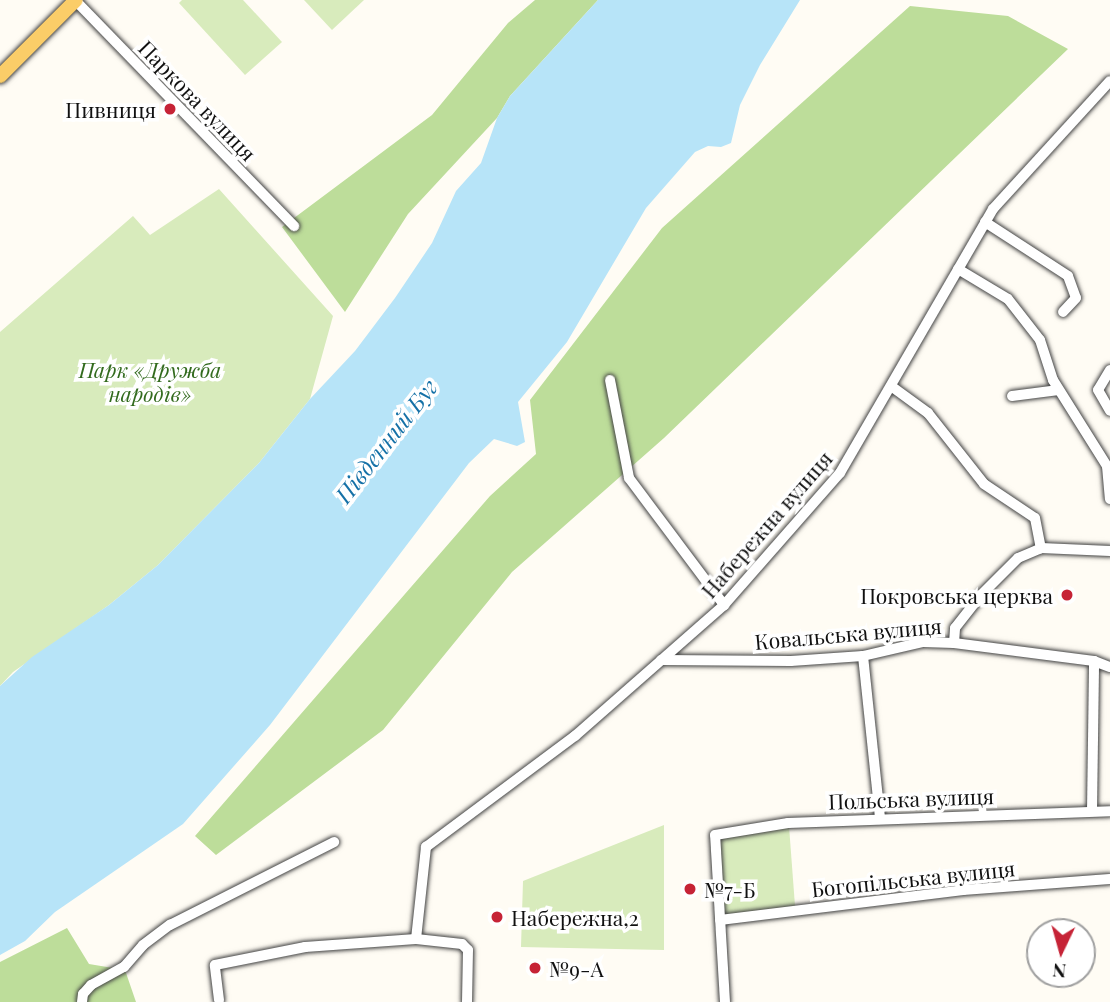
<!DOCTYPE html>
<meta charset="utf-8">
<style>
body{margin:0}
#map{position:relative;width:1110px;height:1002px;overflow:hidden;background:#fffcf4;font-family:"Playfair Display",serif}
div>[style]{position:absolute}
.green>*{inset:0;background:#d8ebbc}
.forest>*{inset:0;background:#bddd9a}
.water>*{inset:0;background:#b7e4f8}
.roads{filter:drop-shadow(0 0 2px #444) drop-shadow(0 0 2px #444)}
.minor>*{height:10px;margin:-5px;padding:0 5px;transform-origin:5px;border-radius:5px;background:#fff}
.primary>*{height:14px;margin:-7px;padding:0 7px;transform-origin:7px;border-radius:7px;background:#fbcd68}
.dots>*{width:19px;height:19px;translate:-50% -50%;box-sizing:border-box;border:4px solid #fff;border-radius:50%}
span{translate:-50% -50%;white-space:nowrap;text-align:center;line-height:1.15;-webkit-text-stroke:7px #fff;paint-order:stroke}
.street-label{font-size:21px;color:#111}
.poi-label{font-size:21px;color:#111}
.right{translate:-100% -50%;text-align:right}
.left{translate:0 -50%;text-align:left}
.park-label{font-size:21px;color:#336b1e;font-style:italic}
.water-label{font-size:23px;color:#1571a7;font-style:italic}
.north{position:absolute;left:1026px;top:918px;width:70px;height:70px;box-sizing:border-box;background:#fff;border:2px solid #a0a0a0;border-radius:50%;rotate:185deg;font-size:19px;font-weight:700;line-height:28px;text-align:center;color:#111}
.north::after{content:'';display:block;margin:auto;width:24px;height:32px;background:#c62336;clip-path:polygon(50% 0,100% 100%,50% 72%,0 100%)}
</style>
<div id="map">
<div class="green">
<div style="clip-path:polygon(182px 0,243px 0,282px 42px,245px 75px,179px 3px)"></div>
<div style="clip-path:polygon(304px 0,364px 0,332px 30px)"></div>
<div style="clip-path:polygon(219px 189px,333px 316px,310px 399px,259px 463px,158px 565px,109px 605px,13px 672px,0 686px,0 332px,133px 216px,150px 235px)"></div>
<div style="clip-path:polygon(664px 825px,664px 950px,521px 947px,523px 881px)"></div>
<div style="clip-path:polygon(789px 826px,795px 906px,724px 915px,718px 838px)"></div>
</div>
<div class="forest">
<div style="clip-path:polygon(535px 0,598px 0,510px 96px,497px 118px,408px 214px,345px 312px,282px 227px,432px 115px,508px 23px)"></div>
<div style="clip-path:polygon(910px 6px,1008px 16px,1068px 49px,664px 438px,512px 572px,383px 730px,216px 855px,195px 836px,490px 496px,536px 454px,530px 400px,662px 228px)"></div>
<div style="clip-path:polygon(67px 928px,89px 964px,125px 970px,136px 1002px,0 1002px,0 962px)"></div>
</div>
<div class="water">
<div style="clip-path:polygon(598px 0,800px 0,760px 65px,740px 105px,731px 143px,721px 147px,708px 146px,695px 152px,646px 208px,567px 342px,518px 402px,525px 442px,517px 446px,494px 439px,469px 463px,270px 725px,183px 824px,55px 912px,25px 941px,0 955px,0 686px,32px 657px,109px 605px,158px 565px,259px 463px,310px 399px,355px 351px,395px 298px,432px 243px,456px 191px,481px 163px,497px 118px,510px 96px)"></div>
</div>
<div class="roads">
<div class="minor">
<div style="left:75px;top:0;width:315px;rotate:45.9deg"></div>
<div style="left:985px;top:222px;width:99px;rotate:33deg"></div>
<div style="left:1068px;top:276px;width:23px;rotate:70deg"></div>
<div style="left:1076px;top:298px;width:19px;rotate:133deg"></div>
<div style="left:958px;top:269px;width:58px;rotate:31deg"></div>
<div style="left:1008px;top:299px;width:52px;rotate:52deg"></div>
<div style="left:1040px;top:340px;width:42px;rotate:72deg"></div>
<div style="left:1053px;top:380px;width:102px;rotate:57.9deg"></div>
<div style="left:1107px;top:466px;width:33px;rotate:85deg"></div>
<div style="left:1110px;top:370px;width:23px;rotate:121deg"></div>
<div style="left:1098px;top:390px;width:24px;rotate:60deg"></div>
<div style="left:610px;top:380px;width:100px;rotate:79deg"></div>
<div style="left:629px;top:478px;width:159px;rotate:53.2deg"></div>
<div style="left:891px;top:386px;width:46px;rotate:36.1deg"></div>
<div style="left:928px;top:413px;width:90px;rotate:51.7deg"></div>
<div style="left:984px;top:484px;width:61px;rotate:33.7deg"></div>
<div style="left:1035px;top:518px;width:31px;rotate:79deg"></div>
<div style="left:1012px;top:396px;width:47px;rotate:-7.3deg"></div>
<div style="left:954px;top:643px;width:15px;rotate:-86deg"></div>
<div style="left:955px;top:628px;width:42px;rotate:-51.8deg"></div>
<div style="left:981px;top:595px;width:52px;rotate:-45deg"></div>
<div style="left:1018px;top:558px;width:25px;rotate:-23deg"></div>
<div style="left:1041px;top:548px;width:69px;rotate:2.5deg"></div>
<div style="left:863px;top:656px;width:164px;rotate:84deg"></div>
<div style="left:661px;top:660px;width:130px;rotate:0.4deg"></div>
<div style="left:791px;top:661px;width:72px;rotate:-4deg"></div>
<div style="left:863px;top:656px;width:62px;rotate:-13.1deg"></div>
<div style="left:923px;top:642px;width:31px;rotate:2deg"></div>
<div style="left:954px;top:643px;width:141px;rotate:7.3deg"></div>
<div style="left:1094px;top:661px;width:17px;rotate:21deg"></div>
<div style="left:1092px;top:811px;width:150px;rotate:-89.2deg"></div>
<div style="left:720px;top:920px;width:245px;rotate:-7deg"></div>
<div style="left:963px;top:890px;width:147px;rotate:-4.3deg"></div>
<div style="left:219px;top:1000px;width:35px;rotate:-97deg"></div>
<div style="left:215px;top:965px;width:92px;rotate:-11.3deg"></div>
<div style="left:305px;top:947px;width:111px;rotate:-4.1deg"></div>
<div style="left:82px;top:1002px;width:8px;rotate:-83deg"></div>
<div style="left:83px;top:994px;width:12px;rotate:-48deg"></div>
<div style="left:91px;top:985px;width:38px;rotate:-29deg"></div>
<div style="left:124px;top:967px;width:29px;rotate:-49deg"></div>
<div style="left:143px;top:945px;width:34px;rotate:-37deg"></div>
<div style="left:170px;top:925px;width:184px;rotate:-26.8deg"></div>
<div style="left:467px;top:1002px;width:52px;rotate:-88.9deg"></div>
<div style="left:468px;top:950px;width:8px;rotate:-135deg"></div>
<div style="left:462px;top:944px;width:46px;rotate:-173.8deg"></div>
<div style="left:416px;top:939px;width:93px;rotate:-83.8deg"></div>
<div style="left:426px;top:847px;width:186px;rotate:-36.7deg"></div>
<div style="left:575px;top:736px;width:198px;rotate:-41.3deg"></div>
<div style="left:724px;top:605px;width:176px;rotate:-48.7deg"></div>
<div style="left:840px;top:473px;width:305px;rotate:-59.9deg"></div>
<div style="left:993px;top:209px;width:173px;rotate:-47.6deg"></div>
<div style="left:725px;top:1002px;width:167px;rotate:-93.4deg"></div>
<div style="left:715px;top:835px;width:74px;rotate:-9.3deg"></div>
<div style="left:788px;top:823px;width:322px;rotate:-2.1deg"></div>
</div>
<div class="primary">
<div style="left:0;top:76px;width:107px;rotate:-45deg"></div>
</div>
</div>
<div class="dots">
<div style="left:170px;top:109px;background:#c62336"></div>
<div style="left:1067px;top:595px;background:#c62336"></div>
<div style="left:690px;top:889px;background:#c62336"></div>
<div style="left:497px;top:917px;background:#c62336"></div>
<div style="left:535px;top:968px;background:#c62336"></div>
</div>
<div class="street-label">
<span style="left:198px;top:100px;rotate:46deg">Паркова вулиця</span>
<span style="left:766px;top:524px;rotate:-49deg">Набережна вулиця</span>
<span style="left:848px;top:633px;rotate:-5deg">Ковальська вулиця</span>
<span style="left:911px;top:798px;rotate:-2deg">Польська вулиця</span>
<span style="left:913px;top:878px;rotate:-6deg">Богопільська вулиця</span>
</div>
<div class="poi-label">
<span class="right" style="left:156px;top:109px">Пивниця</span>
<span class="right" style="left:1053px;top:595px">Покровська церква</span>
<span class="left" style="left:704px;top:889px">№7-Б</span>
<span class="left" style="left:511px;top:917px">Набережна,2</span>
<span class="left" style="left:549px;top:968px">№9-А</span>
</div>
<div class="park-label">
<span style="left:150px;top:381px">Парк «Дружба<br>народів»</span>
</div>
<div class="water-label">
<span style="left:386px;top:441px;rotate:-52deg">Південний Буг</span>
</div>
<div class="north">N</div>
</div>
